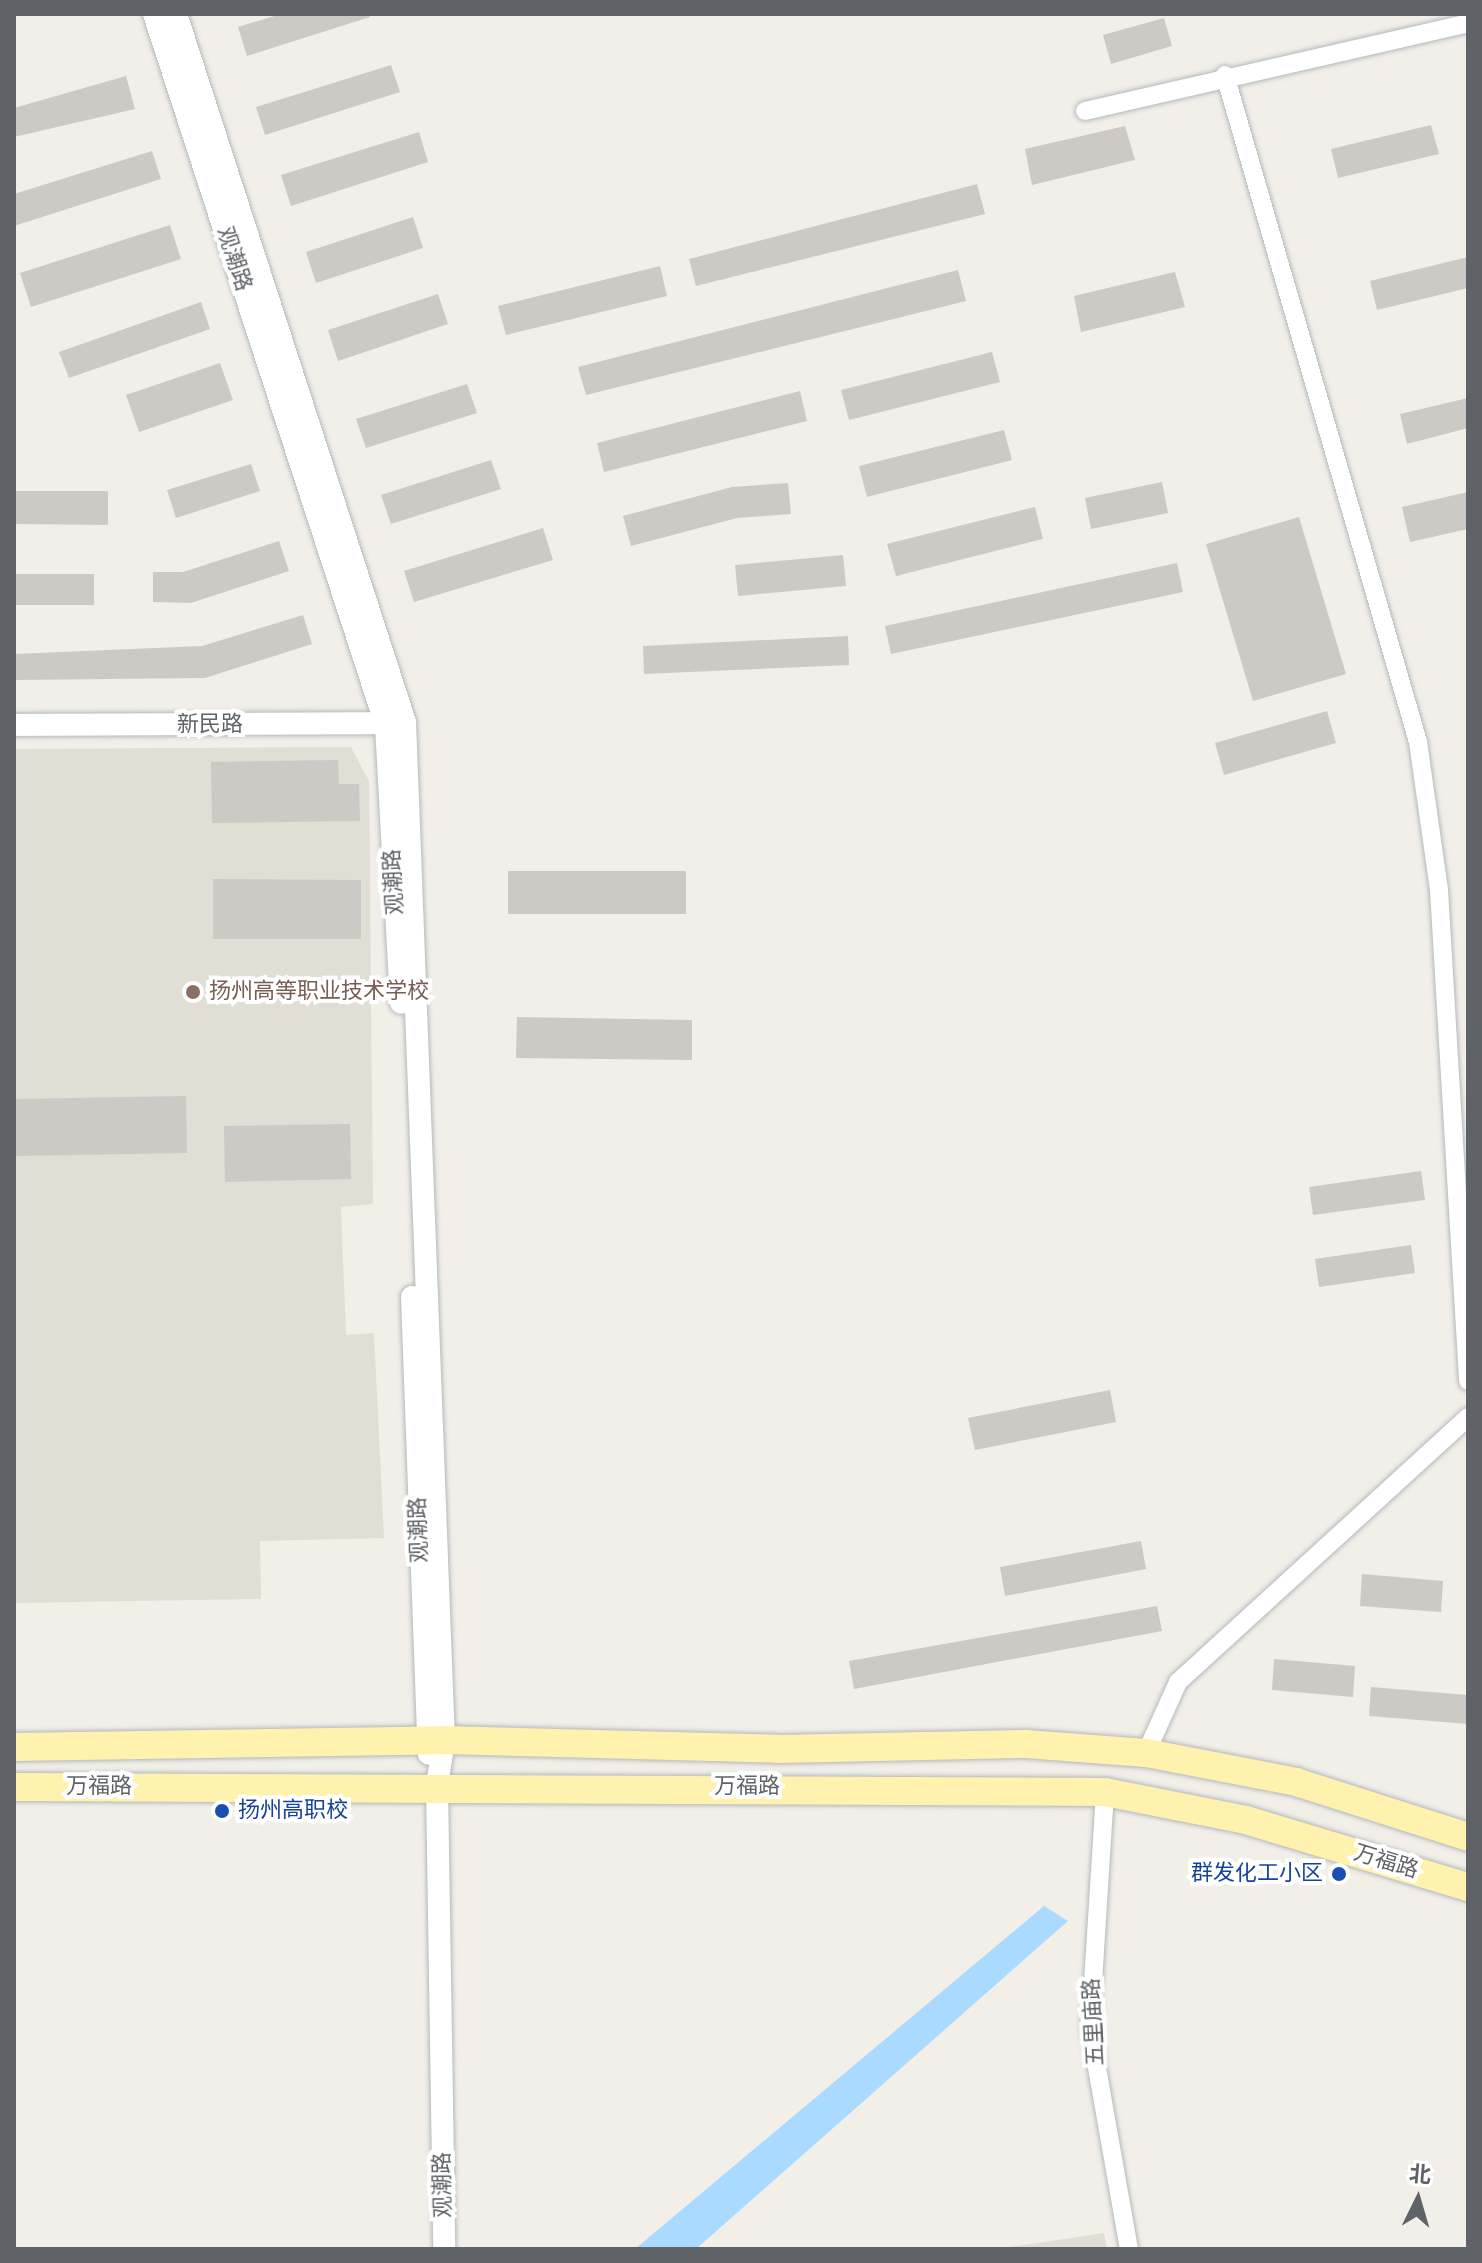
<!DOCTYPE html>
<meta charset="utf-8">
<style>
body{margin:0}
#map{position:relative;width:1482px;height:2263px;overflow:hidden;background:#f1efe8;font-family:"Varela Round","Noto Sans SC",sans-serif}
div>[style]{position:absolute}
.education>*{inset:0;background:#e1ded6}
.water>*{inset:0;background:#aadaff}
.building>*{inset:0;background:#cccac5}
.roads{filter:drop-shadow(0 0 2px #b5b8bc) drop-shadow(0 0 2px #b5b8bc)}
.minor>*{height:18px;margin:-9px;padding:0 9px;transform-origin:9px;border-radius:9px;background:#fff}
.tertiary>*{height:22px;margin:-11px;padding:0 11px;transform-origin:11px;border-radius:11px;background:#fff}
.primary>*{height:28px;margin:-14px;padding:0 14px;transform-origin:14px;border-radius:14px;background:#fff2af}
.dots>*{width:22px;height:22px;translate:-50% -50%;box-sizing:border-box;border:4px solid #fff;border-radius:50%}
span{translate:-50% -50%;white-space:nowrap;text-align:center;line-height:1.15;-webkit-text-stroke:8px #fff;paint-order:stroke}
.street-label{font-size:22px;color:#5f6368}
.education-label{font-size:22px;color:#785e54}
.left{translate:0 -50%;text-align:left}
.transit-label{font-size:22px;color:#164399}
.right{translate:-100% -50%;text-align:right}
.frame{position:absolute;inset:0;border:16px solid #5f6368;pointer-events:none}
.north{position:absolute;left:1378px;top:2159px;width:80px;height:80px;-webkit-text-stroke:6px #fff;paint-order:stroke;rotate:5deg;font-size:22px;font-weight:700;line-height:32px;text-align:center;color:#5f6368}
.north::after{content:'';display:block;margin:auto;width:28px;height:36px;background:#5f6368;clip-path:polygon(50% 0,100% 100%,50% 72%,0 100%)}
</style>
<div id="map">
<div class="education">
<div style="clip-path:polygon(351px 747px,369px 781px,373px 1204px,341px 1207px,346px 1335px,374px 1333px,384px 1538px,260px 1541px,261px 1599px,14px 1603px,14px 749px)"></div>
<div style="clip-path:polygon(1104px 2233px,1107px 2249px,997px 2249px)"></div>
</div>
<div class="water">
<div style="clip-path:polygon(1044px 1906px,1068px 1921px,696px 2249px,635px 2249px)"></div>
</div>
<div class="building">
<div style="clip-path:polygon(281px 14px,369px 14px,370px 17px,247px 56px,238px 27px)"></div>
<div style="clip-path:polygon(1164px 18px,1172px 46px,1111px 64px,1103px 35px)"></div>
<div style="clip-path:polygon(391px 65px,400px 92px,265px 135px,256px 107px)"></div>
<div style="clip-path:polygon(126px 76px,135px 109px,14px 137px,14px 108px)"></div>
<div style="clip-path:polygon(1431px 125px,1439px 154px,1338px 178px,1331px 149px)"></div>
<div style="clip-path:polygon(1125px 126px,1135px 160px,1032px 185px,1025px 149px)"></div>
<div style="clip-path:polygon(419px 132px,428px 162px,291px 206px,281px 175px)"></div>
<div style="clip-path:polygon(152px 151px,161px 179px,14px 226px,14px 194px)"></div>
<div style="clip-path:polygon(977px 184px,985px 214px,696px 286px,689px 259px)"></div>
<div style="clip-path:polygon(413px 217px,423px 248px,316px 283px,306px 252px)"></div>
<div style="clip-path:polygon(170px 225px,181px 259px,31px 307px,20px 273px)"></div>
<div style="clip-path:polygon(1468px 257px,1468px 288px,1377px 310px,1370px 281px)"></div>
<div style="clip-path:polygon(660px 266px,667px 296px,506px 335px,498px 306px)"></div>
<div style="clip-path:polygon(958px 270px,966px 301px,586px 395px,578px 367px)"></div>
<div style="clip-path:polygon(1175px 272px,1185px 307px,1081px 332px,1074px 296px)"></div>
<div style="clip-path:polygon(438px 294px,448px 324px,338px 361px,328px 330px)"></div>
<div style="clip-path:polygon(201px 302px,210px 329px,69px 378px,59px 352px)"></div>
<div style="clip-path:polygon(992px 352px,1000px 382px,849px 420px,841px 390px)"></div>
<div style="clip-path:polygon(220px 363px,233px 400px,139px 432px,126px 395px)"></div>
<div style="clip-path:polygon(467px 384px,477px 413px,366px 448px,356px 419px)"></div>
<div style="clip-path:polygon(800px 391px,807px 421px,604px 472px,597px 443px)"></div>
<div style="clip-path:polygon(1468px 398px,1468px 428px,1407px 444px,1400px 414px)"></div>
<div style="clip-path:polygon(1004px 430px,1012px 460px,867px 497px,859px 466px)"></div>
<div style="clip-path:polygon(491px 460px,501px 489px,391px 524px,381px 495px)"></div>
<div style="clip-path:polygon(251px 464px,260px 491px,176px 518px,167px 490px)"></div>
<div style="clip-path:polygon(1162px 482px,1168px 513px,1091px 529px,1085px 498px)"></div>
<div style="clip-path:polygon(788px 483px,791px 514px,737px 518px,631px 546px,623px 516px,732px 487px)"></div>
<div style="clip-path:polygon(14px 491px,108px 491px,108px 525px,14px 524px)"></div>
<div style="clip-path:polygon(1468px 492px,1468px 529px,1410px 542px,1402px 507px)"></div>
<div style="clip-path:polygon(1035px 507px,1043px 539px,896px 576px,887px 544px)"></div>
<div style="clip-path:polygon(1299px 517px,1346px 674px,1253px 701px,1206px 544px)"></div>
<div style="clip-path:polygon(543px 528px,553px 560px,414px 602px,404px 571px)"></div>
<div style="clip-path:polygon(279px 541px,289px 571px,191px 603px,153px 602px,153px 572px,183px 572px)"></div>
<div style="clip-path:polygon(843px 555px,846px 586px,738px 596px,735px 565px)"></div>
<div style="clip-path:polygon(1177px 563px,1183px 592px,891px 654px,885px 626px)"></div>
<div style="clip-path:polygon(14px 574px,94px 574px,94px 605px,14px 605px)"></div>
<div style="clip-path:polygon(303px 615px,312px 644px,205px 678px,14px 680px,14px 654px,202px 646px)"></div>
<div style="clip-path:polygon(848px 636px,849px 665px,644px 674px,643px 646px)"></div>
<div style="clip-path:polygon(1327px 711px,1336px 743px,1224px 775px,1215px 743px)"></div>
<div style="clip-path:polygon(338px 760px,339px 784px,359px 784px,360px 821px,212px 823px,211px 762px)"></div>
<div style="clip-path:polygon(508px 871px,686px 871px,686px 914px,508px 914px)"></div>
<div style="clip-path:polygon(213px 879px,361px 880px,361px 939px,213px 939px)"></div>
<div style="clip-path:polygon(517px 1017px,692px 1020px,692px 1060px,516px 1058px)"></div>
<div style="clip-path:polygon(186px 1096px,187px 1153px,14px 1156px,14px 1099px)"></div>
<div style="clip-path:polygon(350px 1124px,351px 1179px,225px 1182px,224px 1126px)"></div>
<div style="clip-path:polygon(1421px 1171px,1425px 1200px,1313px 1215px,1309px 1187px)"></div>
<div style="clip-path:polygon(1411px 1245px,1415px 1273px,1319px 1287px,1315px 1259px)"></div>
<div style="clip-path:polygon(1110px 1390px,1116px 1422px,975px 1450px,968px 1418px)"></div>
<div style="clip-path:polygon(1141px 1541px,1146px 1569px,1005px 1596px,1000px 1567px)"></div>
<div style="clip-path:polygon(1362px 1574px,1443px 1581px,1441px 1612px,1360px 1606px)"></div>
<div style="clip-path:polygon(1157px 1606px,1162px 1631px,854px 1689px,849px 1661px)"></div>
<div style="clip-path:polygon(1274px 1659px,1355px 1666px,1353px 1697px,1272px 1690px)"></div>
<div style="clip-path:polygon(1371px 1687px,1468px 1695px,1468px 1724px,1369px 1716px)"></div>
</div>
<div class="roads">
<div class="minor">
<div style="left:1225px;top:75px;width:694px;rotate:73.86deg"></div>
<div style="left:1418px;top:742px;width:149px;rotate:81.9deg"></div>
<div style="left:1439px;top:890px;width:492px;rotate:86.6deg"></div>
<div style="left:1085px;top:111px;width:393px;rotate:-12.9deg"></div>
<div style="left:1146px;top:1753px;width:78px;rotate:-65.7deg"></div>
<div style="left:1178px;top:1682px;width:393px;rotate:-42.4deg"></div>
<div style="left:1105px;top:1792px;width:236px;rotate:93.6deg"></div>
<div style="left:1090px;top:2028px;width:224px;rotate:80deg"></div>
</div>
<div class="tertiary">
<div style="left:154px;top:14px;width:748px;rotate:71.93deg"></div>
<div style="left:386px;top:725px;width:278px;rotate:86.9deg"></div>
<div style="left:176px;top:14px;width:744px;rotate:72.08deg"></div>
<div style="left:405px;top:722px;width:1019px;rotate:87.81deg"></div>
<div style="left:444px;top:1740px;width:47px;rotate:98.7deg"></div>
<div style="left:437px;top:1786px;width:463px;rotate:89.1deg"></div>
<div style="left:14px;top:725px;width:387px;rotate:-0.3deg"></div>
<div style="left:412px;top:1297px;width:457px;rotate:87.9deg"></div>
</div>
<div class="primary">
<div style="left:14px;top:1747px;width:430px;rotate:-0.9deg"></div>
<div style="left:444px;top:1740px;width:335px;rotate:1.5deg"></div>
<div style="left:779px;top:1749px;width:247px;rotate:-1.2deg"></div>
<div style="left:1026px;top:1744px;width:120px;rotate:4.3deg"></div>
<div style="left:1146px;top:1753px;width:153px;rotate:10.9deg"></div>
<div style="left:1296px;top:1782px;width:181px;rotate:17.7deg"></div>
<div style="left:14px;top:1787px;width:1091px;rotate:0.26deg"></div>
<div style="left:1105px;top:1792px;width:144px;rotate:11.2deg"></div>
<div style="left:1246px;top:1820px;width:232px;rotate:16.8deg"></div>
</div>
</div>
<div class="dots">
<div style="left:193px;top:992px;background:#8d6e63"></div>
<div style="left:222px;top:1811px;background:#1a4fb4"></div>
<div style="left:1339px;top:1874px;background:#1a4fb4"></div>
</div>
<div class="street-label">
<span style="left:234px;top:259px;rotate:72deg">观潮路</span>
<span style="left:210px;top:725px">新民路</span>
<span style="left:394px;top:882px;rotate:-93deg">观潮路</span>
<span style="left:419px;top:1530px;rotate:-92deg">观潮路</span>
<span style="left:99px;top:1787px">万福路</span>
<span style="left:747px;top:1787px">万福路</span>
<span style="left:1386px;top:1862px;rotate:17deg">万福路</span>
<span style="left:1094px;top:2022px;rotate:-93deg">五里庙路</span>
<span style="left:443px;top:2185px;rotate:-91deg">观潮路</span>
</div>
<div class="education-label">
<span class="left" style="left:209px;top:992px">扬州高等职业技术学校</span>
</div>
<div class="transit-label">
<span class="left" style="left:238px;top:1811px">扬州高职校</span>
<span class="right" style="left:1323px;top:1874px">群发化工小区</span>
</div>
<div class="frame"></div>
<div class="north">北</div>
</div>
